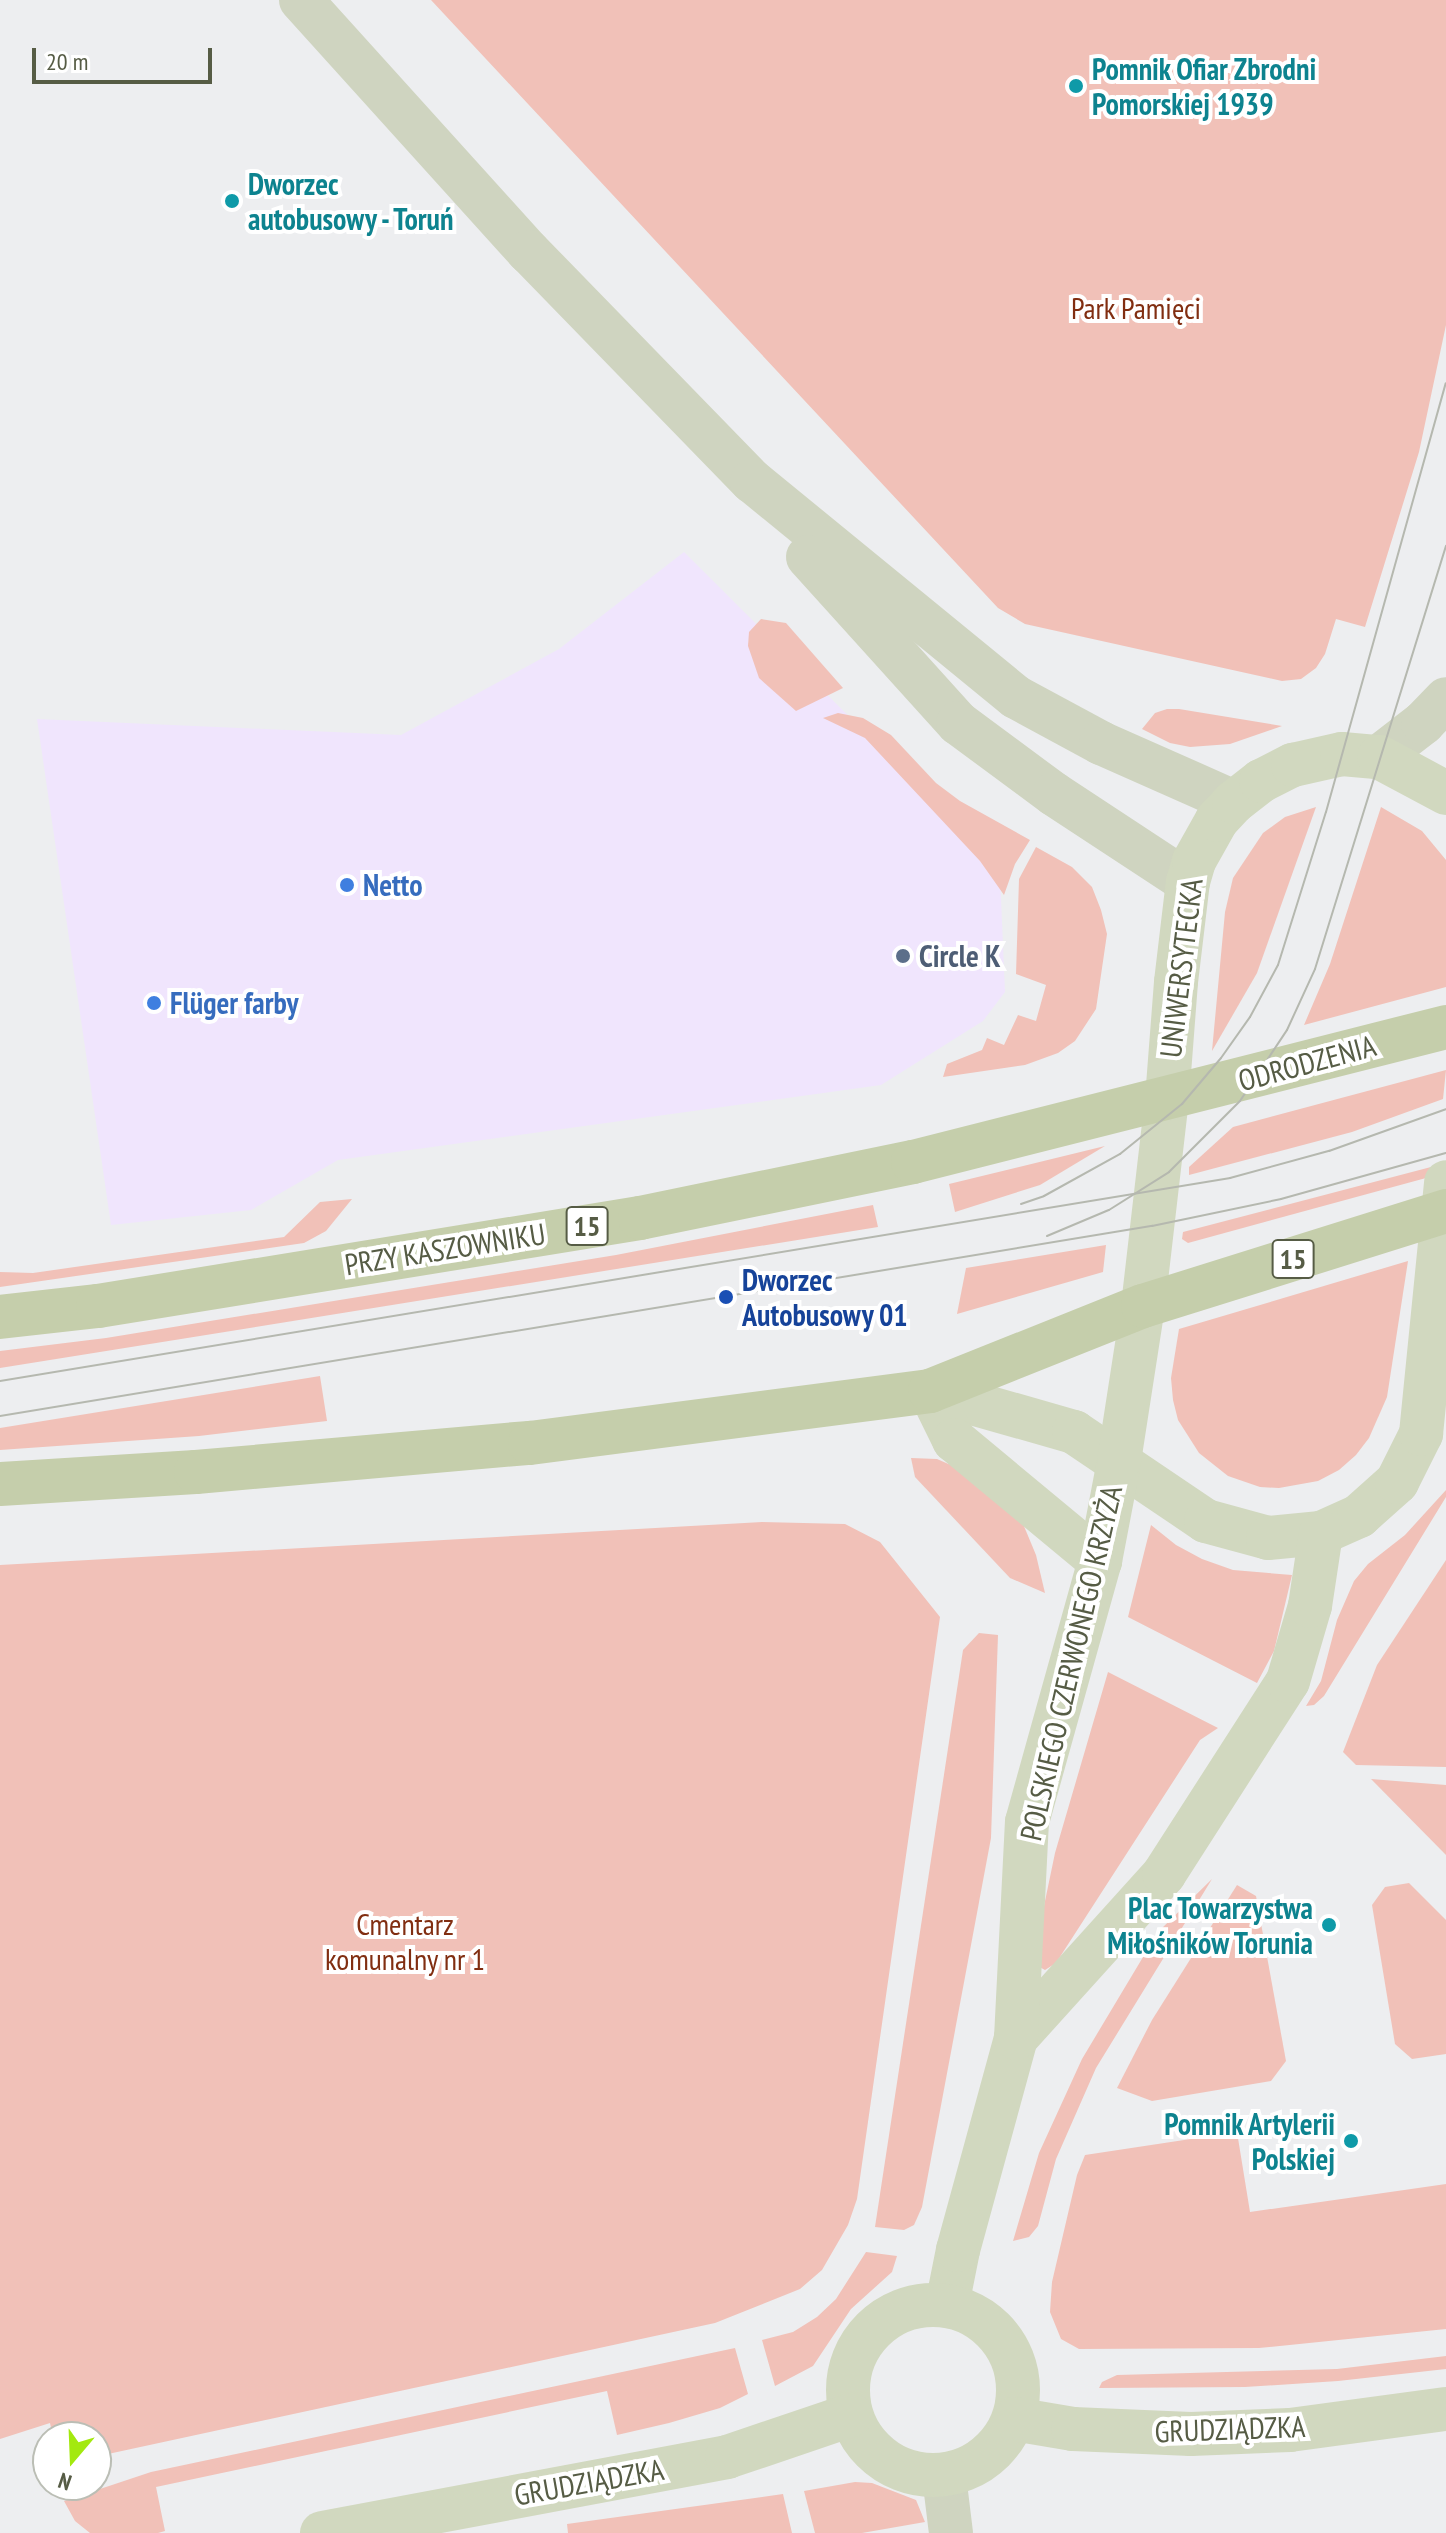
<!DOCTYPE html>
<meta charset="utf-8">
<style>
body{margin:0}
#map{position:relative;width:1446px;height:2533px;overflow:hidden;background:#edeef0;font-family:"PT Sans Narrow",sans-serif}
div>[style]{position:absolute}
.commercial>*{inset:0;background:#f0e5fd}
.green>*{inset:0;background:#f1c1b8}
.street>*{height:44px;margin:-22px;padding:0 22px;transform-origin:22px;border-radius:22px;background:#cfd4c0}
.secondary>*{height:44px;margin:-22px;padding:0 22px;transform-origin:22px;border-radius:22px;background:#d1d8bf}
.secondary>.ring{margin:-22px;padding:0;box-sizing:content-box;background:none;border:44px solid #d1d8bf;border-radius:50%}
.primary>*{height:44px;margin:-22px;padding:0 22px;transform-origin:22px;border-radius:22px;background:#c5ceab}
.tram>*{height:2px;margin:-1px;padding:0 1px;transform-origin:1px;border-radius:1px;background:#b5b8af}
.dots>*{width:22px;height:22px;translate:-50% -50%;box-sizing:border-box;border:4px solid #fff;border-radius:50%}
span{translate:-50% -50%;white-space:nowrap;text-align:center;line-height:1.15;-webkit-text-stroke:8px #fff;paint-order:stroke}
.shield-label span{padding:2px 6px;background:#fff;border:2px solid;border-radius:6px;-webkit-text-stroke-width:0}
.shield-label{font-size:28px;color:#565c45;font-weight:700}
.culture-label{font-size:30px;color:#0d838f;font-weight:700}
.left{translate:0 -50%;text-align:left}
.right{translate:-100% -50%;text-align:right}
.park-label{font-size:30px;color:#812e11}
.shop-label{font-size:30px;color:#366cbe;font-weight:700}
.service-label{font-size:30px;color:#4e5e75;font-weight:700}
.street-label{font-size:30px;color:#565c45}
.transit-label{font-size:30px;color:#164399;font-weight:700}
.north{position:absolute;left:32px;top:2421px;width:80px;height:80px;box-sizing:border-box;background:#fff;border:2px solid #bbbeb5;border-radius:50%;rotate:199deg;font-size:22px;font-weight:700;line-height:32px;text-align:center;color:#565c45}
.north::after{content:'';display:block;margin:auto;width:28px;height:36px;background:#a3e90f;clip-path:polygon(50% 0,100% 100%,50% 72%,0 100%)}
.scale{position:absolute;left:32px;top:48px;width:180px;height:36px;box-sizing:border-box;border:4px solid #565c45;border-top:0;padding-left:10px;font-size:24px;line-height:28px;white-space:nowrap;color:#565c45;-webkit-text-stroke:6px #fff;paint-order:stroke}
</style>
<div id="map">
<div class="commercial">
<div style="clip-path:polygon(684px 552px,966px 833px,1000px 875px,1005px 992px,983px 1021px,881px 1085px,338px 1160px,251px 1210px,111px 1225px,37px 719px,401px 735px,559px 649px)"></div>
</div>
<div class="green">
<div style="clip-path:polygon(431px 0,1446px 0,1446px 325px,1419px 452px,1365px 627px,1336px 619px,1325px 654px,1316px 668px,1301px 679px,1282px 681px,1025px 624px,998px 608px)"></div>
<div style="clip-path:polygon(761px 619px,786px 623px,843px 688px,796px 711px,759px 678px,748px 646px,749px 632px)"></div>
<div style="clip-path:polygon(1167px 709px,1179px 709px,1282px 726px,1230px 744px,1190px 747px,1170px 743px,1142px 729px,1155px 713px)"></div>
<div style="clip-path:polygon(838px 713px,863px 718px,891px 735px,936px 783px,960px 801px,1030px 840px,1015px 864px,1004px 895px,980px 861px,865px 738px,823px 718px)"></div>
<div style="clip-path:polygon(1316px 807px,1257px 973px,1212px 1051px,1225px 912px,1233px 878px,1263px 833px,1285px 817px)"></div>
<div style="clip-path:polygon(1381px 807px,1422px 831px,1446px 860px,1446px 987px,1304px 1025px,1330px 964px)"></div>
<div style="clip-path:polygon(1036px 847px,1072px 867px,1092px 887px,1101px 910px,1107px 934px,1096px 1009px,1075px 1041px,1058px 1053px,1025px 1065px,943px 1077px,947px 1064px,982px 1050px,987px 1038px,1004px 1045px,1018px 1015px,1036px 1021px,1046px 985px,1016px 974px,1019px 879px)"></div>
<div style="clip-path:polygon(1446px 1070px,1443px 1099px,1352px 1132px,1189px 1175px,1189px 1167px,1233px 1127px)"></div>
<div style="clip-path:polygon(1105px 1146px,1040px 1185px,955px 1212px,949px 1184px)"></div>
<div style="clip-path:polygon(1431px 1167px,1426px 1178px,1188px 1243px,1182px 1239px,1183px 1232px)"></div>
<div style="clip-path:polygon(352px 1199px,326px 1231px,304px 1243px,0 1287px,0 1272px,33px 1273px,284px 1237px,320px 1202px)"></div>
<div style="clip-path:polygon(873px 1205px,878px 1227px,0 1368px,0 1351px,106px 1338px,616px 1255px)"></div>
<div style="clip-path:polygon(1106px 1245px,1103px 1272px,957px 1314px,966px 1268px)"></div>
<div style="clip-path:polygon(1408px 1261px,1387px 1397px,1369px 1438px,1356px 1455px,1339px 1470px,1318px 1481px,1279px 1488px,1260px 1487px,1228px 1476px,1199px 1453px,1178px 1420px,1173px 1400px,1171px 1378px,1179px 1329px)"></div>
<div style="clip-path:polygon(320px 1376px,327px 1421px,199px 1436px,0 1450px,0 1428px)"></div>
<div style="clip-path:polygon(911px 1458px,937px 1459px,953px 1466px,1021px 1519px,1036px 1555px,1045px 1593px,1010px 1578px,915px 1477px)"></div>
<div style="clip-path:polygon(1446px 1490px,1446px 1497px,1324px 1696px,1314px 1705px,1306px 1706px,1321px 1681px,1337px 1620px,1354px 1581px,1368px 1564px,1405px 1535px)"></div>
<div style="clip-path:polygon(762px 1522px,845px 1524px,880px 1542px,940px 1617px,857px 2199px,848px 2225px,822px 2270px,800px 2289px,715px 2323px,108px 2454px,96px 2455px,96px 2437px,53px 2437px,50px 2423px,0 2439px,0 1565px)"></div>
<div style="clip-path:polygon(1151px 1525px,1176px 1545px,1202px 1559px,1233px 1570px,1292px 1575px,1274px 1651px,1257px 1683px,1128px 1617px)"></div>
<div style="clip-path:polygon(1446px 1560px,1446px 1767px,1356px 1765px,1343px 1752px,1377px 1665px)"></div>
<div style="clip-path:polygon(979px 1633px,998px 1635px,991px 1838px,922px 2207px,914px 2225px,904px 2230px,875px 2227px,963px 1650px)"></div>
<div style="clip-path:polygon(1108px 1672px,1218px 1728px,1200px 1740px,1056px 1963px,1045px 1970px,1036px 1965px,1034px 1954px,1055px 1853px)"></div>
<div style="clip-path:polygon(1371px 1779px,1446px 1785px,1446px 1855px)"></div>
<div style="clip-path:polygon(1212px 1879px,1096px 2068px,1056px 2159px,1038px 2226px,1029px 2237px,1013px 2241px,1039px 2153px,1082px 2059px,1158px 1932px)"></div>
<div style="clip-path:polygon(1409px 1883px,1446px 1920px,1446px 2054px,1412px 2059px,1395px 2044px,1372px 1905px,1385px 1887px)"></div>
<div style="clip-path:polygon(1237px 1885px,1256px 1896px,1286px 2061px,1271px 2081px,1152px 2101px,1117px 2088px,1152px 2020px)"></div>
<div style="clip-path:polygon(1237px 2132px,1250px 2212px,1446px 2184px,1446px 2329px,1259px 2348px,1079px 2349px,1061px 2339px,1050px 2312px,1052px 2282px,1077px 2175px,1085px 2155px)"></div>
<div style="clip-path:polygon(866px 2252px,897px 2256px,892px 2272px,851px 2309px,813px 2366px,775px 2386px,762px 2340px,793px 2332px,817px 2317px,836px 2299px)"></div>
<div style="clip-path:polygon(735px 2348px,748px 2394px,720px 2408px,669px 2423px,617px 2435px,607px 2391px,156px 2487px,165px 2531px,158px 2533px,90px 2533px,75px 2521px,64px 2501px,151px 2472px)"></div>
<div style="clip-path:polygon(1446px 2356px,1446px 2369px,1338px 2381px,1245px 2387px,1099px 2388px,1102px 2382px,1117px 2375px,1337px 2369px)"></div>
<div style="clip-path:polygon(855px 2482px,872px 2483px,916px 2500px,925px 2522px,862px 2533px,815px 2533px,804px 2491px)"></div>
<div style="clip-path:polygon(783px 2494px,792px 2533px,568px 2533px,567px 2524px)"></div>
</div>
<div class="street">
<div style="left:301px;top:0;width:340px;rotate:47.9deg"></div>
<div style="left:529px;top:252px;width:320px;rotate:45.8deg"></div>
<div style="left:752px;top:481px;width:341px;rotate:39.3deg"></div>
<div style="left:1016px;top:697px;width:97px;rotate:28.4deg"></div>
<div style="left:1101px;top:743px;width:145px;rotate:23.9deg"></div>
<div style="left:808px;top:557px;width:224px;rotate:47.9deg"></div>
<div style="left:958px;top:723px;width:119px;rotate:36.5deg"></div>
<div style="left:1054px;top:794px;width:160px;rotate:33.3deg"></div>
<div style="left:1379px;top:757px;width:56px;rotate:-37.7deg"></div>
<div style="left:1423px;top:723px;width:33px;rotate:-46deg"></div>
<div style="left:944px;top:2476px;width:57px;rotate:83deg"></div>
</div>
<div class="secondary">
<div style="left:930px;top:1391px;width:150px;rotate:15.9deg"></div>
<div style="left:1074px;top:1432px;width:159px;rotate:34deg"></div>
<div style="left:1206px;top:1521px;width:64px;rotate:15.3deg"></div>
<div style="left:1268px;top:1538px;width:53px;rotate:-5.4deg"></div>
<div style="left:1321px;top:1533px;width:42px;rotate:-24.1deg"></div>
<div style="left:1359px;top:1516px;width:51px;rotate:-41.8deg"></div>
<div style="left:1397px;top:1482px;width:54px;rotate:-63.4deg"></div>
<div style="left:1421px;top:1434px;width:253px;rotate:-84.3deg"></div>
<div style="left:930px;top:1391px;width:55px;rotate:63.9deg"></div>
<div style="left:954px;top:1440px;width:190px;rotate:39.7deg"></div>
<div style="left:1016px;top:2038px;width:221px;rotate:-47.9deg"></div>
<div style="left:1164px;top:1874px;width:229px;rotate:-57.3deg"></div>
<div style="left:1288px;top:1681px;width:78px;rotate:-73.7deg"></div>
<div style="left:1310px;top:1606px;width:74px;rotate:-81.4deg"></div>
<div style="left:947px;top:2305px;width:56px;rotate:-78.7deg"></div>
<div style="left:958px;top:2250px;width:220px;rotate:-74.7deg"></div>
<div style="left:1016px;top:2038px;width:216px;rotate:-87.1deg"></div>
<div style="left:1027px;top:1822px;width:271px;rotate:-74.4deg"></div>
<div style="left:1100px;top:1561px;width:102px;rotate:-79.2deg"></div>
<div style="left:1119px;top:1461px;width:157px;rotate:-81.2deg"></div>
<div style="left:1143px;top:1306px;width:208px;rotate:-83.4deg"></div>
<div style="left:1167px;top:1099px;width:117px;rotate:-85.6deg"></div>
<div style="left:1176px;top:982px;width:101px;rotate:-83.2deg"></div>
<div style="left:1188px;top:882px;width:22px;rotate:-74deg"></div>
<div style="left:1194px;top:861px;width:47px;rotate:-60.7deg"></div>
<div style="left:1217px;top:820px;width:25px;rotate:-47deg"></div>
<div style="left:1234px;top:802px;width:34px;rotate:-38deg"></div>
<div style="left:1261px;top:781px;width:36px;rotate:-27deg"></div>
<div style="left:1293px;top:765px;width:50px;rotate:-12.7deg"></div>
<div style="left:1342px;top:754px;width:37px;rotate:5deg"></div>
<div style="left:1379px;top:757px;width:76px;rotate:28.2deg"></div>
<div class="ring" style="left:848px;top:2305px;width:126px;height:126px"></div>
<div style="left:1014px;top:2419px;width:60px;rotate:9.6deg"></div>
<div style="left:1073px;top:2429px;width:118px;rotate:2.4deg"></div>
<div style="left:1191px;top:2434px;width:99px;rotate:-2.3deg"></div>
<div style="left:1290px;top:2430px;width:157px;rotate:-7.7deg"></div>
<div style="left:322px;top:2533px;width:412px;rotate:-10.6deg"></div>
<div style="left:727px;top:2457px;width:131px;rotate:-18.7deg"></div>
</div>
<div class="primary">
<div style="left:0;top:1317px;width:99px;rotate:-6.4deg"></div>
<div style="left:98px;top:1306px;width:549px;rotate:-9.22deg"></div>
<div style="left:640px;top:1218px;width:279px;rotate:-11.6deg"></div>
<div style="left:913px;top:1162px;width:550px;rotate:-14.21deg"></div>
<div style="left:0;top:1484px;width:196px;rotate:-3.5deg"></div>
<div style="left:196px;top:1472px;width:335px;rotate:-5deg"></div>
<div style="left:530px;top:1443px;width:403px;rotate:-7.4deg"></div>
<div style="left:930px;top:1391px;width:229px;rotate:-21.8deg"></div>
<div style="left:1143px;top:1306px;width:318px;rotate:-17.4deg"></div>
</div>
<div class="tram">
<div style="left:1021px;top:1204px;width:24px;rotate:-19deg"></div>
<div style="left:1044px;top:1196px;width:87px;rotate:-28.9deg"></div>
<div style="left:1120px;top:1154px;width:80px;rotate:-38.9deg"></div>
<div style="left:1182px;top:1104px;width:60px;rotate:-49.7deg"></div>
<div style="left:1221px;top:1058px;width:50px;rotate:-54.7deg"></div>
<div style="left:1250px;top:1017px;width:59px;rotate:-61.7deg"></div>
<div style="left:1278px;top:965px;width:160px;rotate:-72.6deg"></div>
<div style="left:1326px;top:812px;width:445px;rotate:-74.4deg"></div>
<div style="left:1047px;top:1236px;width:67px;rotate:-22.8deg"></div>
<div style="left:1109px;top:1210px;width:71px;rotate:-32.3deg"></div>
<div style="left:1169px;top:1172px;width:100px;rotate:-45deg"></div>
<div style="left:1240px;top:1101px;width:85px;rotate:-56.5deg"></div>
<div style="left:1287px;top:1030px;width:67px;rotate:-65.3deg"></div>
<div style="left:1315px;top:969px;width:443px;rotate:-72.8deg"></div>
<div style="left:0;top:1381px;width:1247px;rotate:-9.37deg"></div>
<div style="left:1230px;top:1178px;width:103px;rotate:-15.3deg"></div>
<div style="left:1329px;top:1151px;width:124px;rotate:-19.7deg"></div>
<div style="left:0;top:1416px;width:1168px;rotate:-9.37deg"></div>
<div style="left:1152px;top:1226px;width:132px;rotate:-11.8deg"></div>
<div style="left:1281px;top:1199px;width:171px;rotate:-15.6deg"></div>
</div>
<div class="dots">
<div style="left:1076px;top:86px;background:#0f9aa8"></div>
<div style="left:232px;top:201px;background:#0f9aa8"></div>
<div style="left:347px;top:885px;background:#3f7fe0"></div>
<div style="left:903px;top:956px;background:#5c6f8a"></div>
<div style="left:154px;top:1003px;background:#3f7fe0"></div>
<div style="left:726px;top:1297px;background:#1a4fb4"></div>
<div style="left:1329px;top:1925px;background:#0f9aa8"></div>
<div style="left:1351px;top:2141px;background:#0f9aa8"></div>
</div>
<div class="shield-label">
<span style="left:587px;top:1226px">15</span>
<span style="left:1293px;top:1259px">15</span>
</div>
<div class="culture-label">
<span class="left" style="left:1092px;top:86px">Pomnik Ofiar Zbrodni<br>Pomorskiej 1939</span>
<span class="left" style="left:248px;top:201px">Dworzec<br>autobusowy - Toruń</span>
<span class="right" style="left:1313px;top:1925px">Plac Towarzystwa<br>Miłośników Torunia</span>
<span class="right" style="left:1335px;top:2141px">Pomnik Artylerii<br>Polskiej</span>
</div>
<div class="park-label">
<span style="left:1136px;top:308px">Park Pamięci</span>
<span style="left:405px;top:1941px">Cmentarz<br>komunalny nr 1</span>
</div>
<div class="shop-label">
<span class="left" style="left:363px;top:885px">Netto</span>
<span class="left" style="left:170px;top:1003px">Flüger farby</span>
</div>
<div class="service-label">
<span class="left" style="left:919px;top:956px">Circle K</span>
</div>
<div class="street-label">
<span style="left:1181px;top:968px;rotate:-83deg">UNIWERSYTECKA</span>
<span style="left:1307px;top:1063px;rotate:-15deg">ODRODZENIA</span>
<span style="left:445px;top:1249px;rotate:-9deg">PRZY KASZOWNIKU</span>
<span style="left:1071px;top:1663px;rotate:-77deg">POLSKIEGO CZERWONEGO KRZYŻA</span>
<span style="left:1230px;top:2429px;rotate:-2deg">GRUDZIĄDZKA</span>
<span style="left:589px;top:2482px;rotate:-10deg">GRUDZIĄDZKA</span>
</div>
<div class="transit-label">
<span class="left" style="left:742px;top:1297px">Dworzec<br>Autobusowy 01</span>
</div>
<div class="north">N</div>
<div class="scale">20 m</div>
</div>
